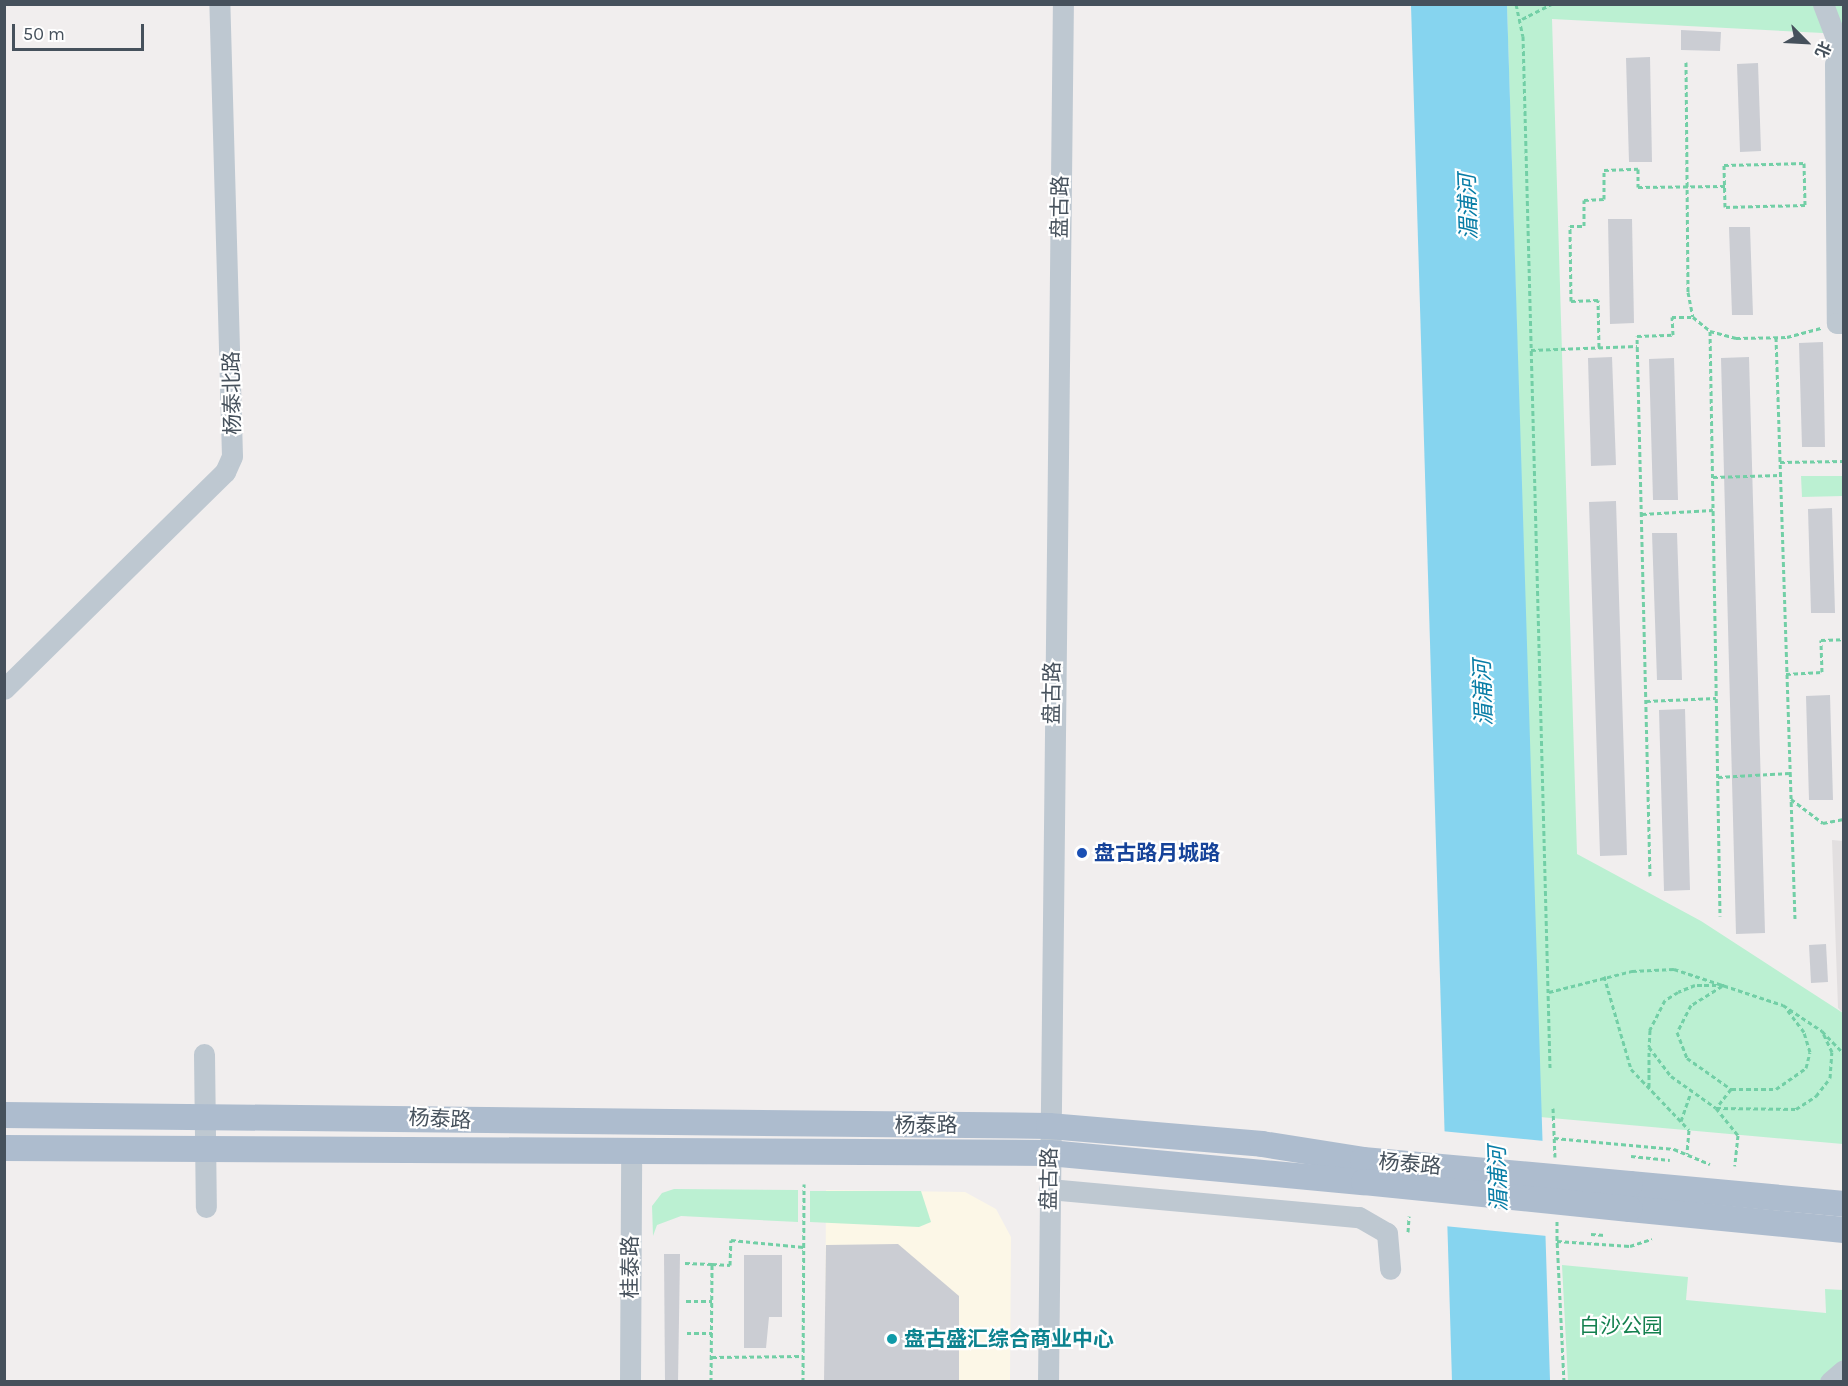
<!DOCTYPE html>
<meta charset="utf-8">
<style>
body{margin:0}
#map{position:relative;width:1848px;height:1386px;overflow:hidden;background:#f1eeee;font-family:Karla,"Noto Sans SC",sans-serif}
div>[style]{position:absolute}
.commercial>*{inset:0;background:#fcf7e7}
.education>*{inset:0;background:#e2dfe0}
.green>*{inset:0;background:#bbf0d2}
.water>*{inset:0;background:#86d4ef}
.pier>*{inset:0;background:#f1eeee}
.building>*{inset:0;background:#cbcdd3}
.path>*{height:3px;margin-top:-1.5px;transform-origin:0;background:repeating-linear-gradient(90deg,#72cfa6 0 4.5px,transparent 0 7.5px)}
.minor>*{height:21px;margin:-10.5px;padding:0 10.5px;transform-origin:10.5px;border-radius:10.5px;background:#bec8d1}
.major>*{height:26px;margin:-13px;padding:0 13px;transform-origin:13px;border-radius:13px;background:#adbcce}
.major-bridge>*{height:26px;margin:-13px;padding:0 13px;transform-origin:13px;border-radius:13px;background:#adbcce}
.dots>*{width:16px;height:16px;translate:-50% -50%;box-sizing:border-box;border:3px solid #fff;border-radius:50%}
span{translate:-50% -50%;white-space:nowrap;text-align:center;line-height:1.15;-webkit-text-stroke:4.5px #fff;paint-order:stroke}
.street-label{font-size:21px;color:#46515c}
.transit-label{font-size:21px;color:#164399;font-weight:700}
.left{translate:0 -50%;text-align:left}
.park-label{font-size:21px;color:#14804f}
.culture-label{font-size:21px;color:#0d838f;font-weight:700}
.water-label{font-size:22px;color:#087da6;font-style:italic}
.frame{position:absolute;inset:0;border:6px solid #46515c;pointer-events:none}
.north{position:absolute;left:1776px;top:12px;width:60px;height:60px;-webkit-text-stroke:4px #fff;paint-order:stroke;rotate:114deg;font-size:16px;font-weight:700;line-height:24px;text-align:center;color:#46515c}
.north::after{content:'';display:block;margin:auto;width:21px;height:27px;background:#46515c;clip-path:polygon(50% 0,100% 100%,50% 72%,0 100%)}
.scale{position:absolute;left:12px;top:24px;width:132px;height:27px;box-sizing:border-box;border:3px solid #46515c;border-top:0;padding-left:8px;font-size:18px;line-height:21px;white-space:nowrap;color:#46515c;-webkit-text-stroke:4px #fff;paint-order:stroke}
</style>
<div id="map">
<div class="commercial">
<div style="clip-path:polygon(826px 1190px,965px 1192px,996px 1209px,1011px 1237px,1010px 1381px,825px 1382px)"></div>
</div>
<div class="education">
<div style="clip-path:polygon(1832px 840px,1843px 841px,1843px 1013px,1838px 1008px)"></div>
</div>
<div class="green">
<div style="clip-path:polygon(1507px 5px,1843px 5px,1843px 34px,1552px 19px,1577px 854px,1701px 921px,1843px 1013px,1843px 1144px,1540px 1117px)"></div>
<div style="clip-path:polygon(1801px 476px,1843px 476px,1843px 496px,1802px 497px)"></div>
<div style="clip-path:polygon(674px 1189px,798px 1190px,798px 1222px,681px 1216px,657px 1225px,653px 1236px,652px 1206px,662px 1193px)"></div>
<div style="clip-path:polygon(810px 1191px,921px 1191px,931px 1222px,919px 1227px,810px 1222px)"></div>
<div style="clip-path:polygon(1562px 1265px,1688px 1277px,1686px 1300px,1826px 1313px,1825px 1289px,1843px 1290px,1843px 1381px,1568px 1381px)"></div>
</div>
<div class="water">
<div style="clip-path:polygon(1411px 5px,1507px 5px,1550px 1381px,1452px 1381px)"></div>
</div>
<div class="pier">
<div style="clip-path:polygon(1441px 1131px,1544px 1141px,1545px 1186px,1442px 1176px)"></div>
<div style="clip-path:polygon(1442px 1182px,1546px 1192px,1547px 1236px,1444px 1226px)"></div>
</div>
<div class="building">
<div style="clip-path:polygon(1681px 30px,1721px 32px,1720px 51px,1681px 50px)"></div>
<div style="clip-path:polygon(1650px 57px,1652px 162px,1629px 162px,1626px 58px)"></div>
<div style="clip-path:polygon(1758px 63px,1761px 151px,1740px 152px,1737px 64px)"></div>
<div style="clip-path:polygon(1608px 219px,1632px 219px,1634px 323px,1610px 324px)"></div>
<div style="clip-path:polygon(1729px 227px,1750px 227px,1753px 315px,1732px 315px)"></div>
<div style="clip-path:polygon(1823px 342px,1825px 447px,1802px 447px,1799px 343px)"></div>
<div style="clip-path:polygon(1612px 357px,1616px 465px,1591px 466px,1588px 358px)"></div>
<div style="clip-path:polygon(1749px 357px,1765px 933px,1736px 934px,1721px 358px)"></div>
<div style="clip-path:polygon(1674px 358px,1678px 500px,1653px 500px,1649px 359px)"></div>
<div style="clip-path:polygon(1616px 501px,1627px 855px,1600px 856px,1589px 502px)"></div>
<div style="clip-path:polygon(1832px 508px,1835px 613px,1811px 613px,1808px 509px)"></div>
<div style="clip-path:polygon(1652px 533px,1677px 533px,1682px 680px,1657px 680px)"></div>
<div style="clip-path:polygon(1830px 695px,1833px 800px,1809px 800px,1806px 696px)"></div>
<div style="clip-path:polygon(1685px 709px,1690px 890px,1664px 891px,1659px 710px)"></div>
<div style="clip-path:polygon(1826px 944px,1828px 982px,1811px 983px,1809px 945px)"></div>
<div style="clip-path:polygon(898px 1244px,959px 1296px,959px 1382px,824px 1382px,826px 1245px)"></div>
<div style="clip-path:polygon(664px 1254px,680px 1254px,678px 1382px,665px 1382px)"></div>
<div style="clip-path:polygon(744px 1255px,782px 1255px,782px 1317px,769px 1317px,766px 1348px,744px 1348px)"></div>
</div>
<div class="path">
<div style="left:1516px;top:4px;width:33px;rotate:78deg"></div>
<div style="left:1523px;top:36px;width:1034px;rotate:88.5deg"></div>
<div style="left:1522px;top:19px;width:34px;rotate:-27deg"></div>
<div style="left:1686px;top:62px;width:230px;rotate:89.5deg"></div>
<div style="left:1688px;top:292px;width:25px;rotate:79deg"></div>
<div style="left:1693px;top:317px;width:22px;rotate:39deg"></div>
<div style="left:1710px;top:331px;width:27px;rotate:15deg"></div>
<div style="left:1736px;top:338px;width:51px;rotate:-1.1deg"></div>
<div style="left:1787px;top:337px;width:35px;rotate:-15deg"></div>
<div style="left:1804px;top:163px;width:42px;rotate:88.6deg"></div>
<div style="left:1805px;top:205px;width:80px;rotate:178.6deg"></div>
<div style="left:1725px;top:207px;width:42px;rotate:-91.4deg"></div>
<div style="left:1724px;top:165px;width:80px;rotate:-1.4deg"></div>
<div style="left:1710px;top:331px;width:585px;rotate:89.02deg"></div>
<div style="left:1776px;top:337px;width:582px;rotate:88.13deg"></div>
<div style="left:1599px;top:347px;width:47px;rotate:-91.2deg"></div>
<div style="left:1598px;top:300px;width:27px;rotate:178deg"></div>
<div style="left:1571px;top:301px;width:75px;rotate:-90.8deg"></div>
<div style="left:1570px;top:226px;width:14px"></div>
<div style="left:1584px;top:226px;width:26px;rotate:-90deg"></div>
<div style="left:1584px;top:200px;width:20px;rotate:-3deg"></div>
<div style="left:1604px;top:199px;width:29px;rotate:-90deg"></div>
<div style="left:1604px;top:170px;width:34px;rotate:-2deg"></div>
<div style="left:1638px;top:169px;width:18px;rotate:90deg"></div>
<div style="left:1638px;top:187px;width:87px;rotate:-0.7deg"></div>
<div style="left:1531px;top:350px;width:106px;rotate:-2.2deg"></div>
<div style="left:1780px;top:462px;width:64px;rotate:-0.9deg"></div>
<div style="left:1713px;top:477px;width:67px;rotate:-1.7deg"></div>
<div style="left:1642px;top:514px;width:71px;rotate:-3.2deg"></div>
<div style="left:1786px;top:674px;width:36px;rotate:-3deg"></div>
<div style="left:1822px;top:672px;width:32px;rotate:-92deg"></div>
<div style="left:1821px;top:640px;width:23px;rotate:-2deg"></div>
<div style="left:1646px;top:701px;width:70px;rotate:-2.5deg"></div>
<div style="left:1718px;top:777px;width:71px;rotate:-3.2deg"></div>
<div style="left:1791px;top:799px;width:40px;rotate:37deg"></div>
<div style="left:1823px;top:823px;width:21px;rotate:-11deg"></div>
<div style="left:1650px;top:876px;width:540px;rotate:-91.38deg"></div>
<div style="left:1637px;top:336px;width:36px;rotate:-2deg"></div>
<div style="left:1673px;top:335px;width:18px;rotate:-93deg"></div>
<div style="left:1672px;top:317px;width:21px"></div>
<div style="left:1604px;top:976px;width:97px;rotate:73.8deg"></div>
<div style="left:1631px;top:1069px;width:84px;rotate:46.4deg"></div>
<div style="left:1689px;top:1130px;width:24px;rotate:95deg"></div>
<div style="left:1724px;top:985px;width:29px;rotate:180deg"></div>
<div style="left:1695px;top:985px;width:18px;rotate:158deg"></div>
<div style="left:1678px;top:992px;width:15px;rotate:148deg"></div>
<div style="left:1665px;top:1000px;width:34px;rotate:117deg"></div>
<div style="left:1650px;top:1030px;width:17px;rotate:93deg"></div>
<div style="left:1649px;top:1047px;width:36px;rotate:53deg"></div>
<div style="left:1671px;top:1076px;width:55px;rotate:35.4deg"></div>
<div style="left:1716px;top:1108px;width:80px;rotate:0.7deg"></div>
<div style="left:1796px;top:1109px;width:24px;rotate:-33deg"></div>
<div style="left:1816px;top:1096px;width:23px;rotate:-52deg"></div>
<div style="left:1830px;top:1078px;width:26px;rotate:-86deg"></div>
<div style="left:1832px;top:1052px;width:23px;rotate:-115deg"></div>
<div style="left:1722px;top:986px;width:36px;rotate:148deg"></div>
<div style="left:1691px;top:1005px;width:30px;rotate:117deg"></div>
<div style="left:1677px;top:1032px;width:28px;rotate:69deg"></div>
<div style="left:1687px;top:1058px;width:54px;rotate:35.2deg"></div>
<div style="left:1731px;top:1089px;width:45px"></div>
<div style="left:1776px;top:1089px;width:37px;rotate:-35deg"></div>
<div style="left:1806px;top:1068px;width:16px;rotate:-76deg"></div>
<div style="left:1810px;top:1052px;width:21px;rotate:-107deg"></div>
<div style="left:1804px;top:1032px;width:30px;rotate:-127deg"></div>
<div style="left:1549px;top:992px;width:86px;rotate:-14.2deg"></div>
<div style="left:1632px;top:971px;width:42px;rotate:-2.7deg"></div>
<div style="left:1674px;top:969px;width:115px;rotate:18.3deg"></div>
<div style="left:1783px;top:1005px;width:47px;rotate:33.7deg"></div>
<div style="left:1822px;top:1031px;width:32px;rotate:46deg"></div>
<div style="left:1649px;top:1087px;width:38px;rotate:-90deg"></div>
<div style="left:1731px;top:1089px;width:24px;rotate:128deg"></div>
<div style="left:1716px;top:1108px;width:35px;rotate:51deg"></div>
<div style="left:1738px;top:1135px;width:31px;rotate:96deg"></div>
<div style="left:1553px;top:1108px;width:49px;rotate:87.7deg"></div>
<div style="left:1681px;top:1121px;width:28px;rotate:-71deg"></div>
<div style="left:1554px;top:1138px;width:121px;rotate:5.2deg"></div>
<div style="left:1674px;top:1149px;width:39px;rotate:23deg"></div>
<div style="left:1631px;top:1156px;width:39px;rotate:6deg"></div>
<div style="left:1557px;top:1221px;width:20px;rotate:90deg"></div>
<div style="left:1408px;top:1232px;width:16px;rotate:-86deg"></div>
<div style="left:1591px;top:1234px;width:14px;rotate:4deg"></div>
<div style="left:685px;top:1263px;width:27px;rotate:2deg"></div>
<div style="left:686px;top:1301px;width:26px"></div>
<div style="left:687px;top:1333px;width:25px"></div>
<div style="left:712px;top:1357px;width:91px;rotate:-0.6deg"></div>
<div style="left:711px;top:1382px;width:118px;rotate:-89.5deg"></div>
<div style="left:712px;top:1264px;width:18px;rotate:3deg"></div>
<div style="left:730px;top:1265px;width:25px;rotate:-88deg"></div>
<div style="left:731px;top:1240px;width:73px;rotate:5.5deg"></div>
<div style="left:803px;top:1382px;width:198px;rotate:-89.7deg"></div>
<div style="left:1564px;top:1382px;width:141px;rotate:-92.8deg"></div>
<div style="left:1557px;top:1241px;width:73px;rotate:3.9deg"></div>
<div style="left:1630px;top:1246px;width:23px;rotate:-18deg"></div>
</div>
<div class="minor">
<div style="left:1823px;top:4px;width:53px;rotate:69.2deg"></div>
<div style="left:1844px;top:54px;width:13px;rotate:132deg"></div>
<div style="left:1835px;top:64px;width:259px;rotate:89.6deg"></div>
<div style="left:1837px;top:323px;width:7px"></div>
<div style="left:4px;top:689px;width:310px;rotate:-44.5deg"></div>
<div style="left:225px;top:472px;width:17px;rotate:-66deg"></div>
<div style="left:232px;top:456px;width:452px;rotate:-91.6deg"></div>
<div style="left:204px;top:1054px;width:153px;rotate:89.3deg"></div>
<div style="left:1049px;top:1189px;width:311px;rotate:5.2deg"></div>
<div style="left:1359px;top:1217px;width:32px;rotate:30deg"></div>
<div style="left:1387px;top:1233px;width:36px;rotate:85deg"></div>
<div style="left:630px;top:1382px;width:229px;rotate:-89.7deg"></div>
<div style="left:1048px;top:1382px;width:1378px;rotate:-89.38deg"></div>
<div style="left:1830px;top:1382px;width:18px;rotate:-41deg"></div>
</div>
<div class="major">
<div style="left:4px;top:1115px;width:1045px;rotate:0.6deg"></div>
<div style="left:1049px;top:1126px;width:214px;rotate:4.8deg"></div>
<div style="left:1262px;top:1144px;width:102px;rotate:9deg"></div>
<div style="left:4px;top:1148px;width:1045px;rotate:0.27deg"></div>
<div style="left:1049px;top:1153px;width:316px;rotate:5.3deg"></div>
<div style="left:1630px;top:1184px;width:215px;rotate:5.3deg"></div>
<div style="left:1630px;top:1209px;width:215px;rotate:5.6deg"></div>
</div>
<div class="major-bridge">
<div style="left:1363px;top:1160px;width:268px;rotate:5.1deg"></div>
<div style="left:1364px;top:1182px;width:267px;rotate:5.8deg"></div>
</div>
<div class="dots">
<div style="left:1082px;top:853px;background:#1a4fb4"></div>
<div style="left:892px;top:1339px;background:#0f9aa8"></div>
</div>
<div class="street-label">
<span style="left:1060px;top:207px;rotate:-89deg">盘古路</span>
<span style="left:232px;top:393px;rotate:-91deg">杨泰北路</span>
<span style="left:1052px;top:693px;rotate:-89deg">盘古路</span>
<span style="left:440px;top:1119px;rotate:3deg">杨泰路</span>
<span style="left:926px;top:1125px">杨泰路</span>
<span style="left:1410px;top:1164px;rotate:5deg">杨泰路</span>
<span style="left:1049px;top:1179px;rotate:-89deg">盘古路</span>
<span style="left:630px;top:1267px;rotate:-90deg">桂泰路</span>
</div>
<div class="transit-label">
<span class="left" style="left:1094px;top:853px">盘古路月城路</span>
</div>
<div class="park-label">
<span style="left:1621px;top:1326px">白沙公园</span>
</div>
<div class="culture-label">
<span class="left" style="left:904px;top:1339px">盘古盛汇综合商业中心</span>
</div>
<div class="water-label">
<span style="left:1469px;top:207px;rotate:-92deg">湄浦河</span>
<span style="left:1484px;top:693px;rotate:-92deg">湄浦河</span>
<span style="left:1499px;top:1179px;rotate:-92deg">湄浦河</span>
</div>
<div class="frame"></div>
<div class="north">北</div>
<div class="scale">50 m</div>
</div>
